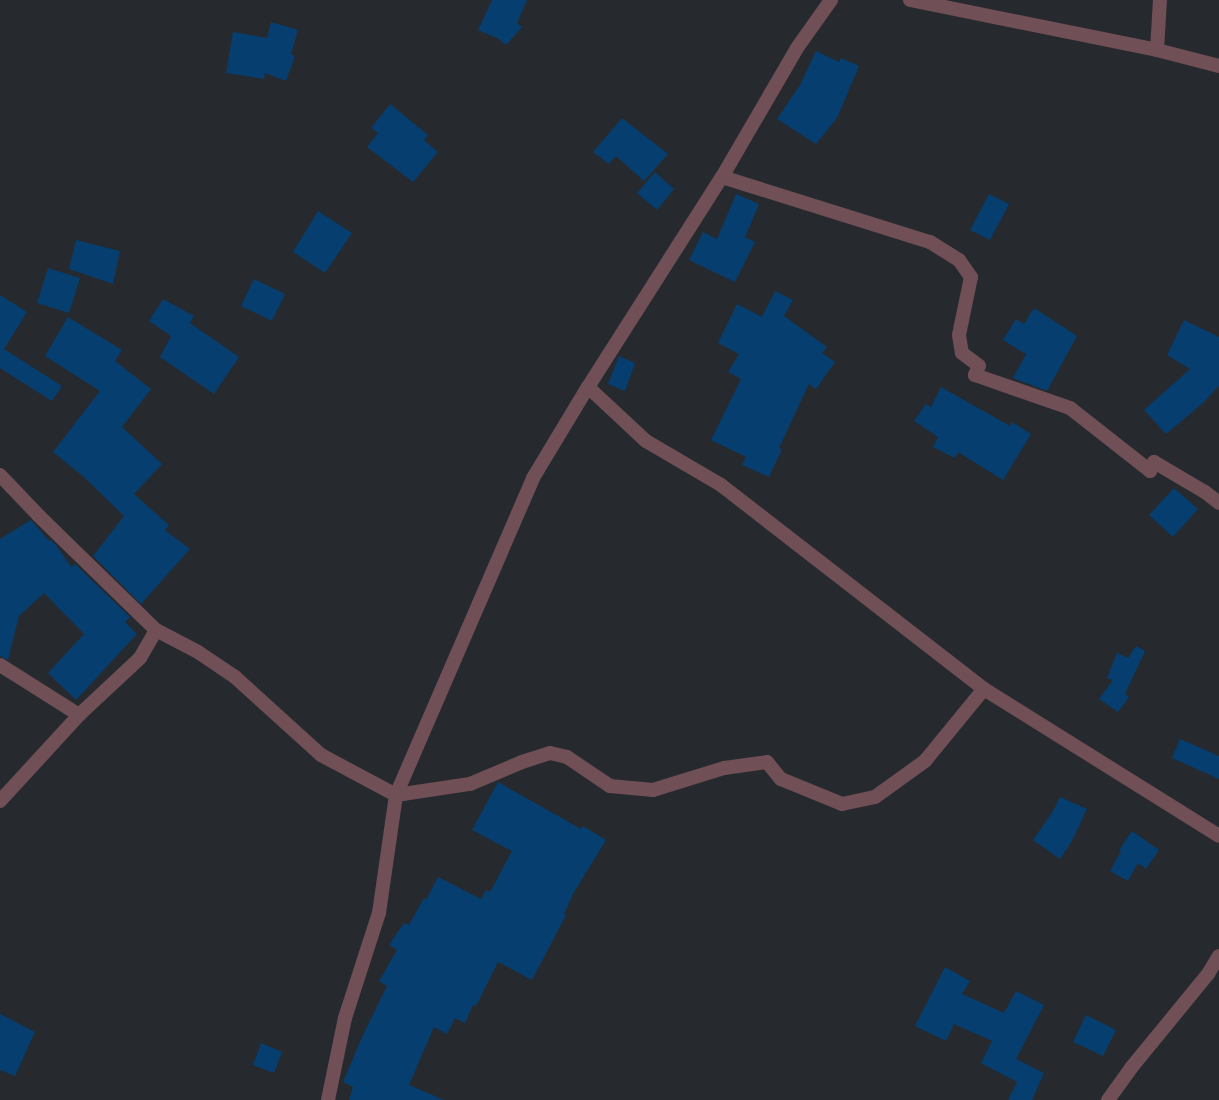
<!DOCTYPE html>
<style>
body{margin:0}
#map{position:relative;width:1219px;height:1100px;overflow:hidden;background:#262a2e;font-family:"Space Grotesk",sans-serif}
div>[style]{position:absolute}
.building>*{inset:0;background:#063e6f}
.minor>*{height:14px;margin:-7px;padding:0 7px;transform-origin:7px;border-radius:7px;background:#704f56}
span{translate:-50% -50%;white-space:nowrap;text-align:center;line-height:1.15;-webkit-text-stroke:4.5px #111214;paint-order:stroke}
</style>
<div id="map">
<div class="building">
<div style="clip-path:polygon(492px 0,527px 0,517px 23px,522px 27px,506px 45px,497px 38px,478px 30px)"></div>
<div style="clip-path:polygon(271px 22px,298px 30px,291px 54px,295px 56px,286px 81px,265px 73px,264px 79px,226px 73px,233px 32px,267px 38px)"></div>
<div style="clip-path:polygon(816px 51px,839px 62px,841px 58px,859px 66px,837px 118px,816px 144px,777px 119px,800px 85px)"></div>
<div style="clip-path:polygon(390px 104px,428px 135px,424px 140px,438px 152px,413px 182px,367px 147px,378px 133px,371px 128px)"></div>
<div style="clip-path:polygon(622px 118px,668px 154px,644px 181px,616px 156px,609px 164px,593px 152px)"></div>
<div style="clip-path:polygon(655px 172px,674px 189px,657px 210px,637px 193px)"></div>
<div style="clip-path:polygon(736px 194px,759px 204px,745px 237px,755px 242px,735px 282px,689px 260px,703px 232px,717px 239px)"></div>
<div style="clip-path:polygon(989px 194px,1009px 204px,990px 240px,970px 230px)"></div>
<div style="clip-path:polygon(318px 211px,352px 233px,325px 273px,293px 252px)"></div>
<div style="clip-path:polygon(76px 240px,120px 251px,113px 284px,69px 269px)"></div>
<div style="clip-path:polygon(48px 268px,80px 278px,69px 313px,37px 303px)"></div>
<div style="clip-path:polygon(254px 279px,285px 294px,272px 321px,241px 306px)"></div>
<div style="clip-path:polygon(775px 291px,793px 300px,784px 316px,827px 347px,822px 353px,835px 362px,816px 389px,809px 384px,779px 448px,782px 449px,769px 477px,742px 465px,746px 457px,711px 440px,741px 379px,728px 372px,739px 354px,718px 343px,737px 304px,762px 317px)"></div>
<div style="clip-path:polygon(0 295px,27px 312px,4px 349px,62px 386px,52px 401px,0 368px)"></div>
<div style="clip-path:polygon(163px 299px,194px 316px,190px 323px,239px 357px,214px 394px,160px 357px,171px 336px,149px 321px)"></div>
<div style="clip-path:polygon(1034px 308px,1077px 336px,1047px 391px,1013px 378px,1026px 354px,1003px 340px,1016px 319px,1024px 324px)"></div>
<div style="clip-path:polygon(68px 317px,122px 350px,115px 361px,151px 389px,122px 427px,162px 464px,134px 494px,169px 525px,165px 530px,190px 549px,141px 604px,93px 556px,124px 516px,85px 478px,53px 452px,100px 391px,45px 356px)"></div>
<div style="clip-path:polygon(1184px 320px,1219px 337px,1219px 386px,1203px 403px,1166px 434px,1144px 410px,1190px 369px,1167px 355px)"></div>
<div style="clip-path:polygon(619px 356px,635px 363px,625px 391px,608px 384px)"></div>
<div style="clip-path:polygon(941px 387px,1010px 426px,1012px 422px,1031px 434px,1003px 480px,958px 452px,955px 458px,933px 447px,938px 437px,914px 421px,926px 404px,931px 407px)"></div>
<div style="clip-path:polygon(1174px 488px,1198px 509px,1173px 537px,1149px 515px)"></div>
<div style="clip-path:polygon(31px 520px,49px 541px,51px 540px,56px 545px,71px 567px,75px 564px,130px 617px,125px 622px,137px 634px,76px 700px,48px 673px,84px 634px,44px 593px,19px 616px,8px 660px,0 656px,0 539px)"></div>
<div style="clip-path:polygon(1136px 646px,1145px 651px,1125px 694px,1129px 697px,1118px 712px,1099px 699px,1113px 680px,1107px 678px,1117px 653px,1128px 658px)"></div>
<div style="clip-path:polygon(1180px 739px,1219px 756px,1219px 779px,1172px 758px)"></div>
<div style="clip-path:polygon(498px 782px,581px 829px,583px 826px,606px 840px,573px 894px,564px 914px,566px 915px,532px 980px,498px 962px,476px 1006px,473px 1005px,465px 1023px,455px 1018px,447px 1034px,434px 1027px,409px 1085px,444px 1100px,349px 1100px,353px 1087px,343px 1082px,362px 1037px,387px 986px,379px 981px,397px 950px,389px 945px,404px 923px,409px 925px,424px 898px,426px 900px,438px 877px,481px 899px,486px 890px,490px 892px,512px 851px,472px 830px)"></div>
<div style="clip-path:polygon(1060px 797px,1087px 809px,1072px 841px,1060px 859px,1033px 840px,1053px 811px)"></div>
<div style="clip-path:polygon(1132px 831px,1159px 850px,1146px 869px,1138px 863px,1128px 881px,1110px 871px,1121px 851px,1119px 850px)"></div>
<div style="clip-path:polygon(945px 967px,970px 981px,962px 994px,1004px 1013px,1016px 991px,1044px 1005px,1016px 1059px,1044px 1073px,1032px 1100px,1008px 1100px,1017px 1082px,981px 1063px,992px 1041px,954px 1024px,946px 1041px,915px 1026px)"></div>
<div style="clip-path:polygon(0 1014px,35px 1032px,15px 1076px,0 1070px)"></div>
<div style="clip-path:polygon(1086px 1015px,1116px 1030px,1103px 1056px,1073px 1042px)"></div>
<div style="clip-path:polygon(261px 1043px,282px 1052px,274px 1073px,253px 1065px)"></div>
</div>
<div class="minor">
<div style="left:910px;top:0;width:252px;rotate:11.4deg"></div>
<div style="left:1157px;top:50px;width:64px;rotate:14.5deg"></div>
<div style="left:1157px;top:50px;width:50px;rotate:-86.6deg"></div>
<div style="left:722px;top:177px;width:218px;rotate:17.4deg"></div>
<div style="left:930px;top:242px;width:34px;rotate:32deg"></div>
<div style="left:959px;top:260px;width:21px;rotate:55deg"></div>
<div style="left:971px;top:277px;width:59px;rotate:101.7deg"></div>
<div style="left:959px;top:335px;width:18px;rotate:81deg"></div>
<div style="left:962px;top:353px;width:21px;rotate:37deg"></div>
<div style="left:979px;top:366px;width:10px;rotate:114deg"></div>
<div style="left:975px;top:375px;width:101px;rotate:19.2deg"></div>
<div style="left:1070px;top:408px;width:102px;rotate:38.2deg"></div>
<div style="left:1150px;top:471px;width:10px;rotate:-66deg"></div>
<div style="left:1154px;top:462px;width:59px;rotate:30.5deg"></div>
<div style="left:1205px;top:492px;width:18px;rotate:38deg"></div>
<div style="left:588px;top:387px;width:79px;rotate:43deg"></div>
<div style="left:646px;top:441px;width:87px;rotate:30.4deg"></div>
<div style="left:721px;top:485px;width:333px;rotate:37.8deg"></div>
<div style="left:984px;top:689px;width:277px;rotate:32deg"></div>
<div style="left:0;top:475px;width:57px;rotate:46.4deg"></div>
<div style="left:39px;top:516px;width:163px;rotate:44.3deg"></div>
<div style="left:0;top:665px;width:93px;rotate:32.3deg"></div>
<div style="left:0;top:801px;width:117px;rotate:-47.4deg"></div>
<div style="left:79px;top:715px;width:83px;rotate:-43.1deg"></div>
<div style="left:140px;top:658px;width:32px;rotate:-60deg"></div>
<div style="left:156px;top:630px;width:47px;rotate:27.6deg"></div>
<div style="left:198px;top:652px;width:45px;rotate:34deg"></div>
<div style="left:235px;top:677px;width:116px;rotate:42.2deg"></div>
<div style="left:321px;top:755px;width:85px;rotate:28.1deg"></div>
<div style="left:396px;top:795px;width:75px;rotate:-8.5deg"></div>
<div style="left:470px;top:784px;width:56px;rotate:-22.9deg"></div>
<div style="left:522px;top:762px;width:29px;rotate:-18deg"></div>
<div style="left:550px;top:753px;width:17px;rotate:13deg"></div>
<div style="left:567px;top:757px;width:52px;rotate:34deg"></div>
<div style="left:610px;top:786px;width:43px;rotate:5.3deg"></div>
<div style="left:653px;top:790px;width:74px;rotate:-17.2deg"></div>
<div style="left:724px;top:768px;width:43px;rotate:-7.9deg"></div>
<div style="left:767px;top:762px;width:22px;rotate:51deg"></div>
<div style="left:781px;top:779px;width:66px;rotate:22.3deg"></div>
<div style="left:842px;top:804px;width:34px;rotate:-12deg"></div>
<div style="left:875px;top:797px;width:62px;rotate:-35.8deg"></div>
<div style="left:925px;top:761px;width:93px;rotate:-50.7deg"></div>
<div style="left:328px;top:1100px;width:84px;rotate:-78.3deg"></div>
<div style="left:345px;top:1018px;width:110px;rotate:-72.1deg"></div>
<div style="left:379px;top:913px;width:119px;rotate:-81.8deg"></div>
<div style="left:396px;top:795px;width:345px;rotate:-66.6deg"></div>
<div style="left:533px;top:478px;width:106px;rotate:-58.9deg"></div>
<div style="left:588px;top:387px;width:249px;rotate:-57.5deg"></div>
<div style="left:722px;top:177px;width:149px;rotate:-59.8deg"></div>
<div style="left:797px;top:48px;width:59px;rotate:-54.7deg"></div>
<div style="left:1108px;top:1100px;width:39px;rotate:-54deg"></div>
<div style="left:1131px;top:1068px;width:122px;rotate:-50.7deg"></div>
<div style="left:1208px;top:974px;width:21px;rotate:-59deg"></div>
</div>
</div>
